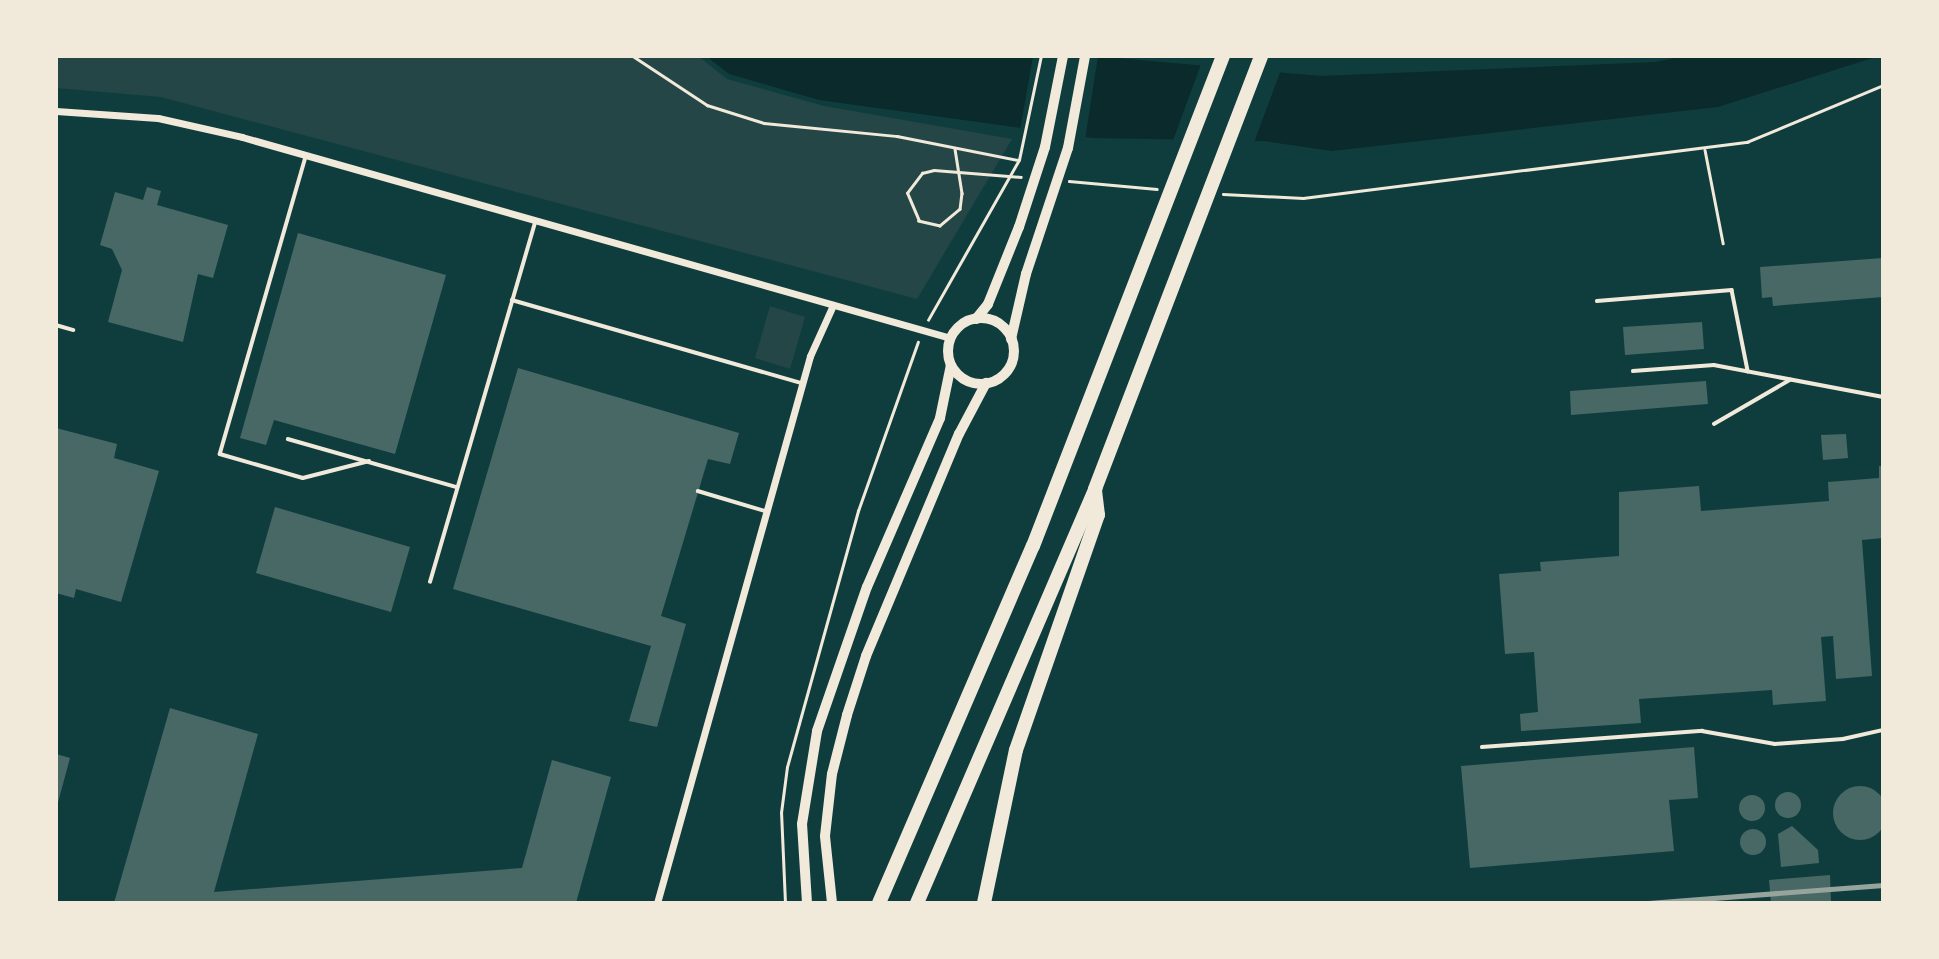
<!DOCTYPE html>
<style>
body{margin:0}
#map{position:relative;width:1939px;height:959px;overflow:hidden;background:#0f3d3e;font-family:Quicksand,sans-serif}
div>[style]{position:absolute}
.green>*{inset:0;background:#244646}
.water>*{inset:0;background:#0a2a2b}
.pier>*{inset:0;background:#0f3d3e}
.building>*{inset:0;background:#486865}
.round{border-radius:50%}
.path>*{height:2.5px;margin:-1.25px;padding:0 1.25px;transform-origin:1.25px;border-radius:1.25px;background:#f1e9da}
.service>*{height:3.5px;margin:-1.75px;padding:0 1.75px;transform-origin:1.75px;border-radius:1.75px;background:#f1e9da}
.minor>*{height:7px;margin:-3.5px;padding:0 3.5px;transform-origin:3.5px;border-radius:3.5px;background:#f1e9da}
.secondary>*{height:10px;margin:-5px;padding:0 5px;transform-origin:5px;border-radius:5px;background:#f1e9da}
.secondary>.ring{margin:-5px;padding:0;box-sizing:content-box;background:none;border:10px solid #f1e9da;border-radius:50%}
.motorway>*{height:14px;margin:-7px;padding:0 7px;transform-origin:7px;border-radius:7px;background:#f1e9da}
.rail>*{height:5px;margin:-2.5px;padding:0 2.5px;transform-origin:2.5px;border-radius:2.5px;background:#97a49c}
span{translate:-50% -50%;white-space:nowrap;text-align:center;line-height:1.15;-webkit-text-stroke:6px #f1e9da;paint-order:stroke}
.frame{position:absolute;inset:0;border:58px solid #f1e9da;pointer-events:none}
</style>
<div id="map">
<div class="green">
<div style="clip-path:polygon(56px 56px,698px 56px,727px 79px,824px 106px,1012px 139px,917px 299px,161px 97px,56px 88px)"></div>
<div style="clip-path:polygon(770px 306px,805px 317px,790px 369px,755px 358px)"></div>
</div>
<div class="water">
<div style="clip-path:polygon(706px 56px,1095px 56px,1321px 76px,1655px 62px,1685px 56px,1879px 56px,1718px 107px,1332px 151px,1264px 141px,1093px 138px,819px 100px,729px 74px)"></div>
</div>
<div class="pier">
<div style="clip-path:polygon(1033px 56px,1098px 56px,1085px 140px,1020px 130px)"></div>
<div style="clip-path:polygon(1201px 64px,1281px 70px,1253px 145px,1172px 143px)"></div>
</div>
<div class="building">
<div style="clip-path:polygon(147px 187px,161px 191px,157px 205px,228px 225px,213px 278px,198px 274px,183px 342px,108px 322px,122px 270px,112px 249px,100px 245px,115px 192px,143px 200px)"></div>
<div style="clip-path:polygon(298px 233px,446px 275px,395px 454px,274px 420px,266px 445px,240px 438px)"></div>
<div style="clip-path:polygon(1883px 258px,1883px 297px,1773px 306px,1772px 297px,1762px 298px,1760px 267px)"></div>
<div style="clip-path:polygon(1702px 322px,1704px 349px,1625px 355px,1623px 327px)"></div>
<div style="clip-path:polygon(518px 368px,739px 433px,730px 464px,708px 459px,661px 616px,686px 624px,657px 727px,629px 721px,651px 646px,453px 589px)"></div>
<div style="clip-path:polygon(1706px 381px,1708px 404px,1571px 415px,1570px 391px)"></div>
<div style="clip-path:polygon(56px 428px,117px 444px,114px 458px,159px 471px,121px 602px,76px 589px,74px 598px,56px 593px)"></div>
<div style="clip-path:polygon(1846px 434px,1848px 458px,1823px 460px,1821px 435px)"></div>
<div style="clip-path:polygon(1879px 466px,1883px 466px,1883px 538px,1862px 540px,1872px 676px,1836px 679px,1833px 636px,1821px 637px,1826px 701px,1773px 705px,1772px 690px,1639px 699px,1641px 723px,1521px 731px,1520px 714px,1538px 712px,1534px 652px,1505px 654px,1499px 574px,1541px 571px,1540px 562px,1619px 556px,1619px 492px,1699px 486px,1701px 511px,1829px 501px,1828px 482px,1879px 478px)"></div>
<div style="clip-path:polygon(275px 507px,410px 547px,391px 612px,256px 573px)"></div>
<div style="clip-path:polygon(170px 708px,258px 734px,214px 892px,522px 868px,552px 760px,611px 777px,576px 903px,114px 903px)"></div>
<div style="clip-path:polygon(1694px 747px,1698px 798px,1669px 800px,1674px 851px,1470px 868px,1461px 766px)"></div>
<div style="clip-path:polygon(56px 754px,70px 758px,57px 806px,56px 805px)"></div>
<div class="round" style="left:1833px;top:786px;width:54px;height:54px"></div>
<div class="round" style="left:1775px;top:792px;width:26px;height:26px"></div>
<div class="round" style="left:1739px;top:795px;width:26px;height:26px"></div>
<div style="clip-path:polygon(1792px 826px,1818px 850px,1819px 863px,1781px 867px,1778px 834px)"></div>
<div class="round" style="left:1740px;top:829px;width:26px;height:26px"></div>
<div style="clip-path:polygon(1830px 875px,1831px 902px,1771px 903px,1769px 880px)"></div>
</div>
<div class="path">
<div style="left:633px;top:56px;width:89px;rotate:33.5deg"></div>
<div style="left:707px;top:105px;width:60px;rotate:17.5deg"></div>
<div style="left:764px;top:123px;width:134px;rotate:5.6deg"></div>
<div style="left:897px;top:136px;width:123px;rotate:11.2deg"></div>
<div style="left:955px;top:149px;width:45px;rotate:81deg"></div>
<div style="left:962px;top:193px;width:16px;rotate:97deg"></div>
<div style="left:960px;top:209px;width:26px;rotate:140deg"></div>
<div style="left:940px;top:226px;width:22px;rotate:-167deg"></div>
<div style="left:919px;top:221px;width:30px;rotate:-113deg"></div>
<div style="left:907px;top:193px;width:25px;rotate:-53deg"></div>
<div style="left:922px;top:173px;width:12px;rotate:-14deg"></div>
<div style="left:934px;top:170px;width:87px;rotate:4.6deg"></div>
<div style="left:1705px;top:150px;width:95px;rotate:79deg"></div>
<div style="left:1069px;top:181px;width:88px;rotate:5.2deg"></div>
<div style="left:1223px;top:194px;width:80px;rotate:2.9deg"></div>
<div style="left:1303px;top:198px;width:448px;rotate:-7.2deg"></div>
<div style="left:1747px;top:142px;width:147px;rotate:-22.7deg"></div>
<div style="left:928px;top:320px;width:184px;rotate:-60.4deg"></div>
<div style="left:1019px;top:160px;width:106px;rotate:-78.1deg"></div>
<div style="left:785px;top:903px;width:90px;rotate:-92.5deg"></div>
<div style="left:781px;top:813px;width:46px;rotate:-82.6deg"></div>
<div style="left:787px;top:767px;width:266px;rotate:-74.5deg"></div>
<div style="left:858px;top:511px;width:179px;rotate:-70.5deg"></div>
</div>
<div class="service">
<div style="left:306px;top:157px;width:309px;rotate:106.1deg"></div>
<div style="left:220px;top:454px;width:86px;rotate:16.1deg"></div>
<div style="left:303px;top:478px;width:68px;rotate:-14.4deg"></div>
<div style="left:512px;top:300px;width:301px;rotate:16deg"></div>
<div style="left:1597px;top:301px;width:135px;rotate:-4.7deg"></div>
<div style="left:1732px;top:290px;width:83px;rotate:78.8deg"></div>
<div style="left:56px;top:325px;width:18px;rotate:16deg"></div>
<div style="left:1633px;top:371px;width:81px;rotate:-4.2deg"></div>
<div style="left:1714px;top:365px;width:172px;rotate:10.7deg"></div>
<div style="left:1714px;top:424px;width:88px;rotate:-30.1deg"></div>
<div style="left:288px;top:439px;width:176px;rotate:15.9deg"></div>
<div style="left:698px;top:491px;width:70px;rotate:16.6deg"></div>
<div style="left:430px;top:582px;width:375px;rotate:-73.7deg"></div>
<div style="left:1482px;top:747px;width:221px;rotate:-4.2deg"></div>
<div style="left:1702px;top:731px;width:74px;rotate:10.1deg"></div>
<div style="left:1775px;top:744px;width:68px;rotate:-4.2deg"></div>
<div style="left:1843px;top:739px;width:41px;rotate:-12.7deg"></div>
</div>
<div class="minor">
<div style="left:56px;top:111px;width:102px;rotate:3.9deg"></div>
<div style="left:158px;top:118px;width:86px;rotate:12.7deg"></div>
<div style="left:242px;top:137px;width:737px;rotate:15.83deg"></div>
<div style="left:657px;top:903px;width:568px;rotate:-74.37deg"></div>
<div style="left:810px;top:356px;width:56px;rotate:-65.7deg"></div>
</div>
<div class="secondary">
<div class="ring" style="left:948px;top:318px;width:56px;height:56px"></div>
<div style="left:976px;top:319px;width:19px;rotate:-51deg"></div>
<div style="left:988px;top:304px;width:83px;rotate:-68.1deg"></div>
<div style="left:1019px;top:227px;width:84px;rotate:-72deg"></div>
<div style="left:1045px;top:147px;width:93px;rotate:-78.8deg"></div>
<div style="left:1011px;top:339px;width:67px;rotate:-77deg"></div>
<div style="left:1026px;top:274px;width:133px;rotate:-71.6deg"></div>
<div style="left:1068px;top:148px;width:94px;rotate:-79.5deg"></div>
<div style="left:807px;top:903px;width:79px;rotate:-93.6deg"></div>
<div style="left:802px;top:824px;width:94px;rotate:-80.8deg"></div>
<div style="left:817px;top:731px;width:152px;rotate:-70.9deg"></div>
<div style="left:867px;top:587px;width:184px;rotate:-66.6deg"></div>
<div style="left:940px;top:418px;width:54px;rotate:-78.3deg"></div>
<div style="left:832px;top:903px;width:67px;rotate:-96deg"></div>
<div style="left:825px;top:836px;width:62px;rotate:-83.6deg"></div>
<div style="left:832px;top:774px;width:61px;rotate:-75.7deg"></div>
<div style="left:847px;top:715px;width:62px;rotate:-72.1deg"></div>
<div style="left:866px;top:656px;width:241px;rotate:-67.3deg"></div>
<div style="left:959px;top:434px;width:58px;rotate:-62.1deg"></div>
</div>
<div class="motorway">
<div style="left:879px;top:903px;width:389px;rotate:-66.7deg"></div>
<div style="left:1033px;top:546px;width:526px;rotate:-68.81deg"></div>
<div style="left:917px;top:903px;width:451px;rotate:-66.7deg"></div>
<div style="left:1095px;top:489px;width:464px;rotate:-69deg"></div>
<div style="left:984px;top:903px;width:156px;rotate:-78.2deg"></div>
<div style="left:1016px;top:750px;width:249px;rotate:-70.8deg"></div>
<div style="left:1098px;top:515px;width:24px;rotate:-97deg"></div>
</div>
<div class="rail">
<div style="left:1648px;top:903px;width:236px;rotate:-4.4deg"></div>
</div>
<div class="frame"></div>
</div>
